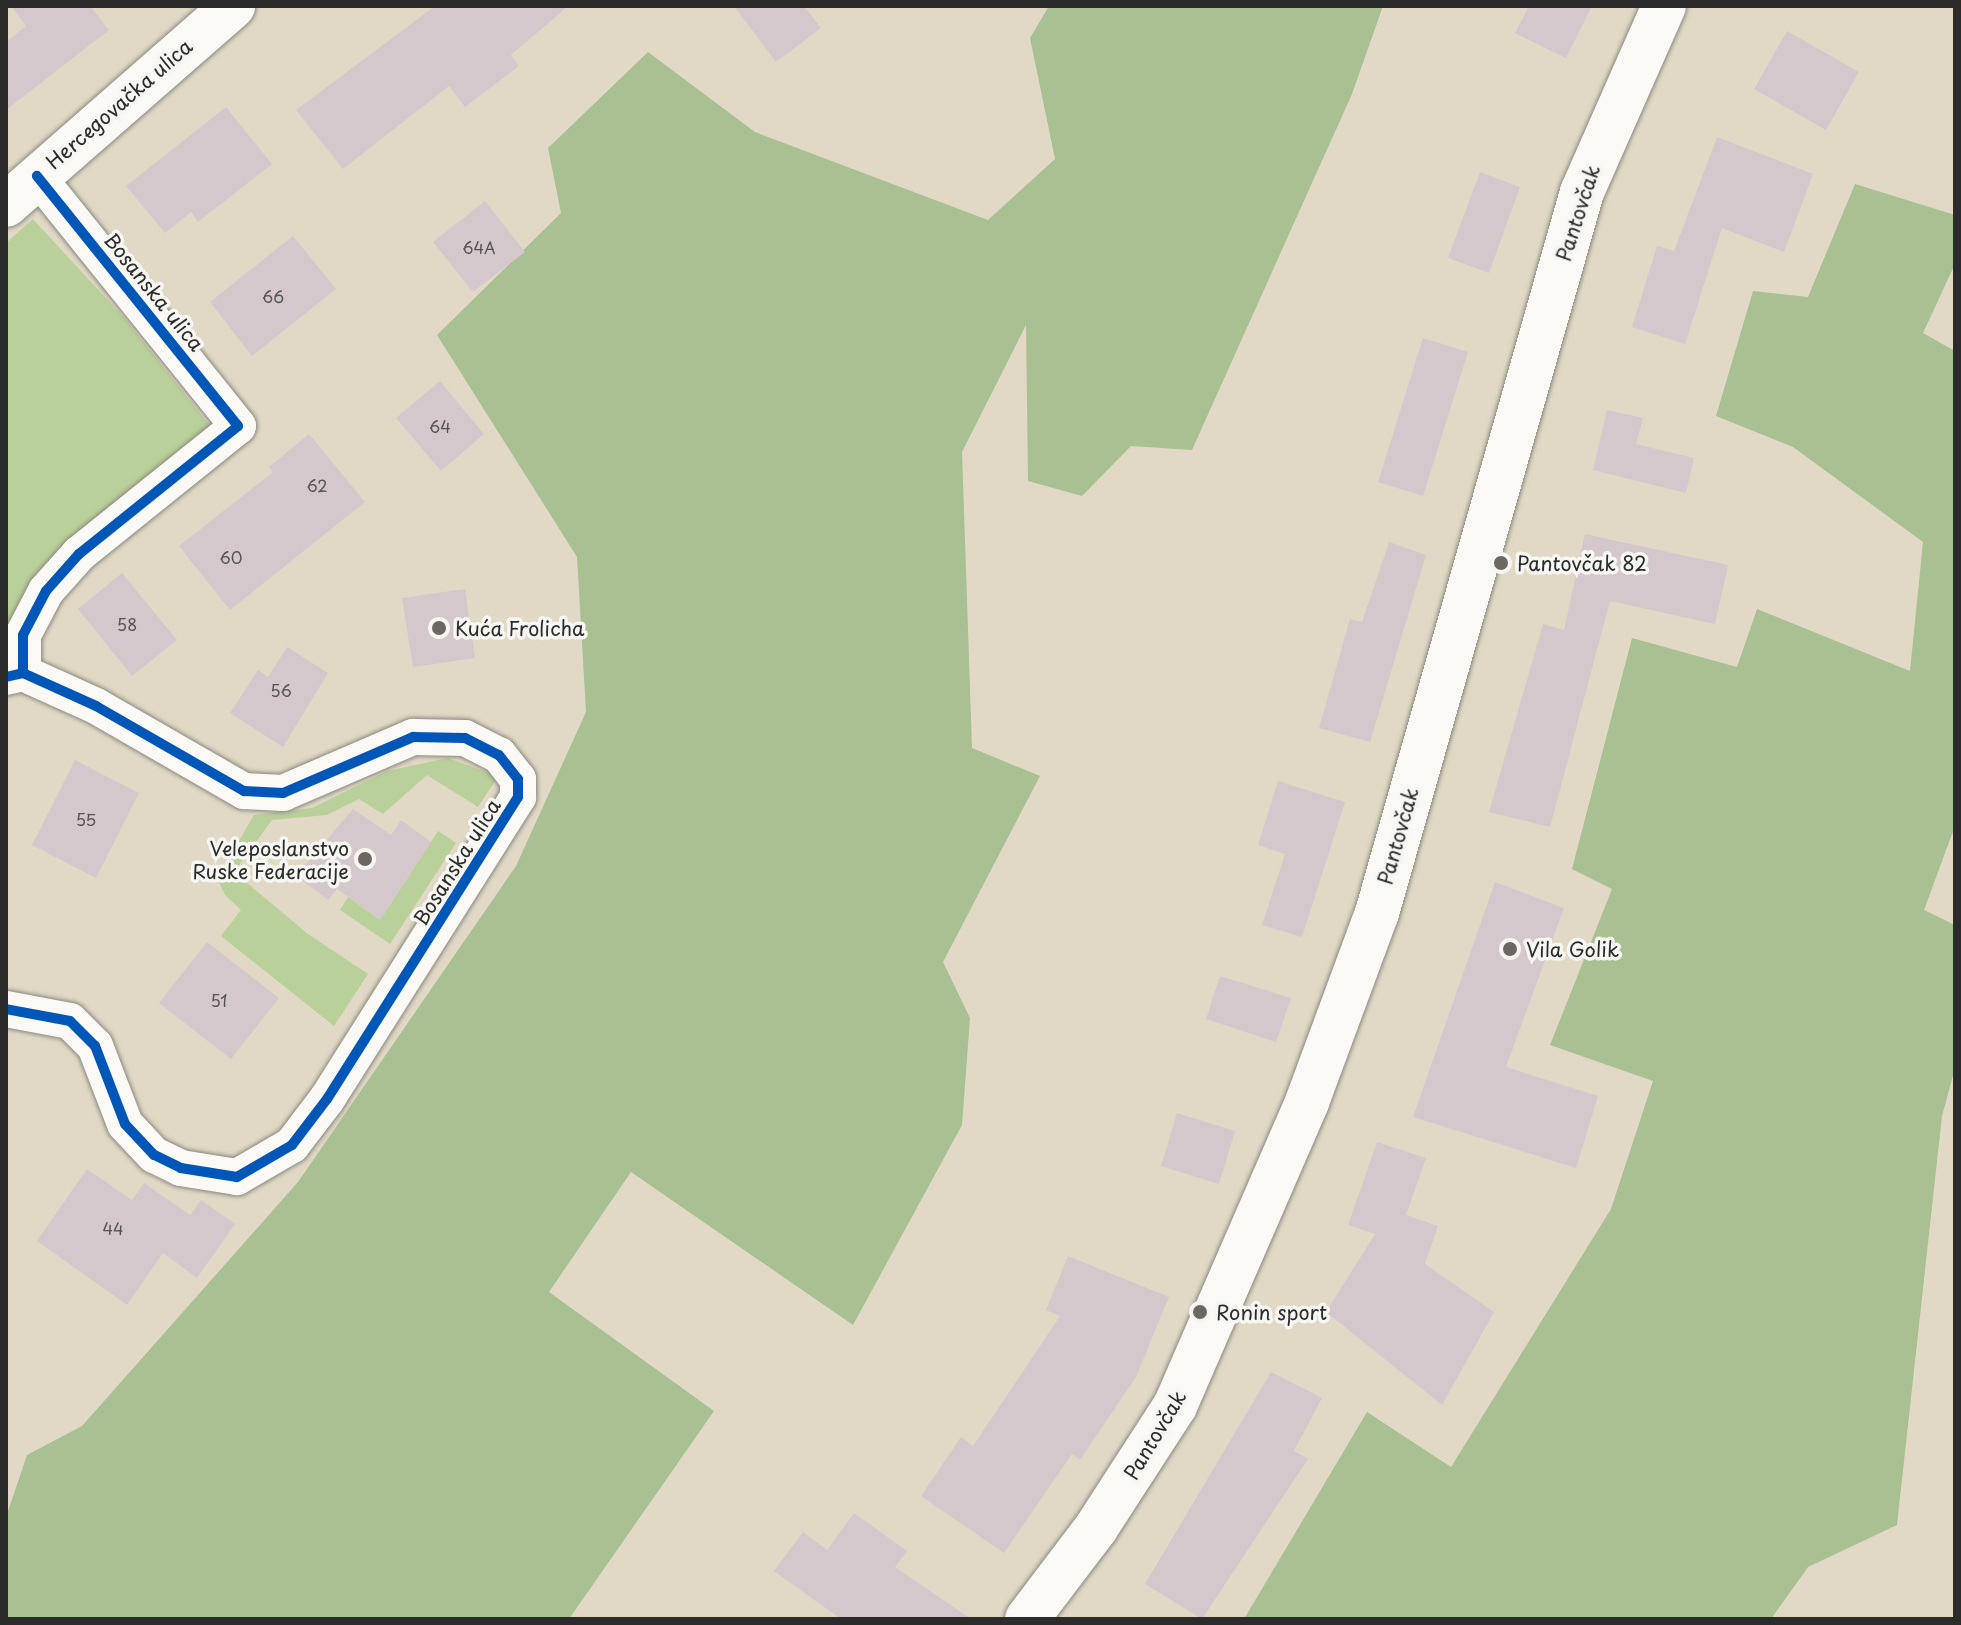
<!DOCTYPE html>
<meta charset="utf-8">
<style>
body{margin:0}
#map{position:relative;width:1961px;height:1625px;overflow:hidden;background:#e1d9c6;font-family:"Playpen Sans",sans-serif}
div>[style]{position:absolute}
.green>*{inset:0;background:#bad09a}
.forest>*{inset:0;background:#a9c092}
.building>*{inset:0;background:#d4c8cd}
.roads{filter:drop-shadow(0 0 2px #8b887e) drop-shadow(0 0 2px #8b887e)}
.minor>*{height:36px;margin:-18px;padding:0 18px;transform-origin:18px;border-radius:18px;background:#faf9f6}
.tertiary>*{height:44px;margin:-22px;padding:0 22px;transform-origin:22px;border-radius:22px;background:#faf9f6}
.secondary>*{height:44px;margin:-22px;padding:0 22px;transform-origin:22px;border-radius:22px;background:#faf9f6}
.cycleway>*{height:10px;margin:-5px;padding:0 5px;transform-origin:5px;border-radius:5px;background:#0057b8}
.dots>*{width:22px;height:22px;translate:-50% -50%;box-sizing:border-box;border:4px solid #f6f6f2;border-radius:50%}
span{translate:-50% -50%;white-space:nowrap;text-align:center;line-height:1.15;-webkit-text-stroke:7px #f6f6f2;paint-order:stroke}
.number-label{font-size:16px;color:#555254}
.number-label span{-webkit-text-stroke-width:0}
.street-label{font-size:20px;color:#2b2b2b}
.poi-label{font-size:20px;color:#2b2b2b}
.left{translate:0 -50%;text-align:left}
.right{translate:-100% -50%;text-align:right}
.frame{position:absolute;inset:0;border:8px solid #2b2b2b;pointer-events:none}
</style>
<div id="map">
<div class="green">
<div style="clip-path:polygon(33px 219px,126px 320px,210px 426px,68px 540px,6px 631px,6px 243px)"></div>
<div style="clip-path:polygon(448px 758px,491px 774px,495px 781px,478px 807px,427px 775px,383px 814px,359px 799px,327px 815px,272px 820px,234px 872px,308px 934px,368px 974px,334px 1026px,221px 936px,241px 910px,225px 895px,217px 878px,254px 815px,312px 808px,387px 771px)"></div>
<div style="clip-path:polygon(438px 831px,456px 843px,390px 944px,340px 910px,348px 897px,380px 920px)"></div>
</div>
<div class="forest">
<div style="clip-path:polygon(1049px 6px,1383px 6px,1352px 94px,1192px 450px,1131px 446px,1082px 496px,1028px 481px,1026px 325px,962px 452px,972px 748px,1040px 776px,943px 962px,970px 1018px,962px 1125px,853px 1325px,631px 1172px,549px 1292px,714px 1411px,569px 1619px,6px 1619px,6px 1517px,27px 1455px,82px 1426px,298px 1182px,516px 866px,586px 712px,577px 557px,437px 335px,561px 213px,548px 148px,648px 52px,755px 132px,988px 220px,1055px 159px,1030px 38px)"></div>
<div style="clip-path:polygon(1855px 184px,1955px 215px,1955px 264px,1923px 333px,1955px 351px,1955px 826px,1924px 910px,1955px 925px,1955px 1068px,1942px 1116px,1897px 1525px,1808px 1567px,1771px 1619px,1244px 1619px,1367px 1412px,1451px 1467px,1611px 1209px,1653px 1081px,1550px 1045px,1612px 889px,1572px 869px,1632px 638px,1737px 667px,1757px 609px,1910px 671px,1923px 542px,1793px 447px,1716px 416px,1753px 291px,1808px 297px)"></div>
</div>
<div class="building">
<div style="clip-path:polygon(11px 6px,90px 6px,109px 30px,6px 110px,6px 42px,26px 26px)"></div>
<div style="clip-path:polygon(435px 6px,568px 6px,511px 55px,519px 66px,465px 107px,449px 86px,343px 169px,296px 110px)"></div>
<div style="clip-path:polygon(734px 6px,804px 6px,821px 28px,776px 62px)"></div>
<div style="clip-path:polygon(1529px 6px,1592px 6px,1566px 58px,1515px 33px)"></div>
<div style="clip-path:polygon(1787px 31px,1859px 72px,1826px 130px,1754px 89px)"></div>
<div style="clip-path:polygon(226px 107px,272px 164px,198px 222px,191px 212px,165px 233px,126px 186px)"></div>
<div style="clip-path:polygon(1717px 137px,1813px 174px,1784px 252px,1722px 228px,1685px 344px,1632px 327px,1657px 246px,1674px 251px)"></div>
<div style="clip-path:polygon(1480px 172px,1520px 187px,1489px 273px,1448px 258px)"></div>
<div style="clip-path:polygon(485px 201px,525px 252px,473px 292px,433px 242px)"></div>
<div style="clip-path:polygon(293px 236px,336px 289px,252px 356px,210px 302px)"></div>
<div style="clip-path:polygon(1423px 338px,1468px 352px,1423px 496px,1378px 482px)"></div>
<div style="clip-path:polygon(440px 381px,484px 434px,441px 471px,396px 418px)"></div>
<div style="clip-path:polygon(1607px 410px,1643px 418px,1636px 444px,1694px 458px,1686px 493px,1593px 470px)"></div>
<div style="clip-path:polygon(309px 434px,365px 502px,230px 610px,179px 546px,273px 472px,269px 467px)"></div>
<div style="clip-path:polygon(1585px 534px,1728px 565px,1715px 624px,1610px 601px,1550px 827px,1489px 812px,1543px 624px,1564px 630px)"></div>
<div style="clip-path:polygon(1389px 542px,1426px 555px,1370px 742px,1319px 728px,1350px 619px,1362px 622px)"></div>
<div style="clip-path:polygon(122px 573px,177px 640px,132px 676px,78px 609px)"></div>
<div style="clip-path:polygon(465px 589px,475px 658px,413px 667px,402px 598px)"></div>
<div style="clip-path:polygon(287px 647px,328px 673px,283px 747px,230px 713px,258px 670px,268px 677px)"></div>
<div style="clip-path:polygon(75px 760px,139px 793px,96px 878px,32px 845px)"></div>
<div style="clip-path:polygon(1278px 781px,1345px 802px,1302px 937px,1262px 925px,1285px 854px,1258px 845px)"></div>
<div style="clip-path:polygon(353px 809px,391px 835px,401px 820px,431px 842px,380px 920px,337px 889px,328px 900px,296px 876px)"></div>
<div style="clip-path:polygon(1495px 882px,1564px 908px,1506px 1067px,1598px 1096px,1576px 1168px,1413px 1117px)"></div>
<div style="clip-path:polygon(207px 942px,279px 998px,231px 1059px,159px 1003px)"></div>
<div style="clip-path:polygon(1220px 976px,1291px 998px,1276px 1042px,1206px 1019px)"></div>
<div style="clip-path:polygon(1177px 1113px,1235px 1131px,1219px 1184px,1161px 1166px)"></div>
<div style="clip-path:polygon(1377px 1142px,1426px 1158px,1406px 1215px,1438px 1226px,1425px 1264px,1494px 1312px,1442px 1405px,1326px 1312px,1375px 1234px,1348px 1225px)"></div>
<div style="clip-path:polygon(87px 1169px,132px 1200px,144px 1183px,190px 1215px,201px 1200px,235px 1224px,197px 1278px,163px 1253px,127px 1305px,37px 1241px)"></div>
<div style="clip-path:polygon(1068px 1256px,1169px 1297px,1136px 1377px,1080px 1460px,1072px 1454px,1004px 1553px,921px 1496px,961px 1437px,973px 1446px,1060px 1316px,1046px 1310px)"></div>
<div style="clip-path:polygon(1271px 1372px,1322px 1398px,1294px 1451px,1308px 1459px,1202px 1619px,1145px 1584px)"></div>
<div style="clip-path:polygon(854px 1513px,907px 1551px,895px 1567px,971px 1619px,841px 1619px,774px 1571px,803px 1532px,827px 1550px)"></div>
</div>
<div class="roads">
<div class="minor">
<div style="left:23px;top:673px;width:38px;rotate:-90deg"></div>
<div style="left:23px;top:635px;width:50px;rotate:-62.4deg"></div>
<div style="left:46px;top:591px;width:50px;rotate:-48.3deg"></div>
<div style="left:79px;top:554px;width:204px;rotate:-38.8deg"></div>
<div style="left:238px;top:426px;width:321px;rotate:-128.8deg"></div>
<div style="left:6px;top:677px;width:17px;rotate:-13deg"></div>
<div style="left:23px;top:673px;width:80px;rotate:24.3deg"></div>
<div style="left:96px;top:706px;width:171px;rotate:29.9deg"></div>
<div style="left:244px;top:791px;width:39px;rotate:3deg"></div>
<div style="left:283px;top:793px;width:142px;rotate:-23.3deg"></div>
<div style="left:413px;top:737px;width:52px;rotate:1.1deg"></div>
<div style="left:465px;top:738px;width:38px;rotate:27deg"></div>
<div style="left:499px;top:755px;width:31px;rotate:52deg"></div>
<div style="left:518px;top:779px;width:18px;rotate:90deg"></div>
<div style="left:518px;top:797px;width:357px;rotate:122.3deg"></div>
<div style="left:327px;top:1099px;width:58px;rotate:127.3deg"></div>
<div style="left:292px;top:1145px;width:64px;rotate:149.8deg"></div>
<div style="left:237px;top:1177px;width:57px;rotate:-170.9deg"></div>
<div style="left:181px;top:1168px;width:30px;rotate:-154deg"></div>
<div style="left:154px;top:1155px;width:42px;rotate:-133.1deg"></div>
<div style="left:125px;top:1124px;width:84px;rotate:-111deg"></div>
<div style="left:95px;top:1046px;width:35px;rotate:-135deg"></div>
<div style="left:70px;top:1021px;width:65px;rotate:-169.4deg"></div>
</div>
<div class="tertiary">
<div style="left:6px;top:205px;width:302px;rotate:-41.2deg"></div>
</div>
<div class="secondary">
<div style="left:1027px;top:1619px;width:114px;rotate:-52.8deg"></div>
<div style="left:1096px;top:1528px;width:145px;rotate:-57.1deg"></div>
<div style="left:1175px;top:1406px;width:331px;rotate:-66.5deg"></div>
<div style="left:1307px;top:1102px;width:202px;rotate:-69.7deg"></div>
<div style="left:1377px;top:913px;width:750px;rotate:-74.13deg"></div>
<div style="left:1582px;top:192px;width:203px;rotate:-66.2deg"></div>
</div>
</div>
<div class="cycleway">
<div style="left:23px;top:673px;width:38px;rotate:-90deg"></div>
<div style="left:23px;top:635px;width:50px;rotate:-62.4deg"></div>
<div style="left:46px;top:591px;width:50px;rotate:-48.3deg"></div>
<div style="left:79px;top:554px;width:204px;rotate:-38.8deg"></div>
<div style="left:238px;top:426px;width:321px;rotate:-128.8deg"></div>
<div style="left:6px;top:677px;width:17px;rotate:-13deg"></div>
<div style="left:23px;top:673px;width:80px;rotate:24.3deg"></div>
<div style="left:96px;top:706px;width:171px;rotate:29.9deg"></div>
<div style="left:244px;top:791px;width:39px;rotate:3deg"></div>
<div style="left:283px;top:793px;width:142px;rotate:-23.3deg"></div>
<div style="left:413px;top:737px;width:52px;rotate:1.1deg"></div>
<div style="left:465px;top:738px;width:38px;rotate:27deg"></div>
<div style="left:499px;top:755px;width:31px;rotate:52deg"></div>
<div style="left:518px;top:779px;width:18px;rotate:90deg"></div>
<div style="left:518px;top:797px;width:357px;rotate:122.3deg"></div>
<div style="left:327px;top:1099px;width:58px;rotate:127.3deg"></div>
<div style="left:292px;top:1145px;width:64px;rotate:149.8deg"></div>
<div style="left:237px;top:1177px;width:57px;rotate:-170.9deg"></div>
<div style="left:181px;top:1168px;width:30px;rotate:-154deg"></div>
<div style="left:154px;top:1155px;width:42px;rotate:-133.1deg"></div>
<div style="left:125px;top:1124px;width:84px;rotate:-111deg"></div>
<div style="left:95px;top:1046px;width:35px;rotate:-135deg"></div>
<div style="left:70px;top:1021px;width:65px;rotate:-169.4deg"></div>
</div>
<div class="dots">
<div style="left:1501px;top:563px;background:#6b6861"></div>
<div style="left:439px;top:628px;background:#6b6861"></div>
<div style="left:365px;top:859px;background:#6b6861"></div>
<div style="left:1510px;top:949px;background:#6b6861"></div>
<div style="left:1200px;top:1312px;background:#6b6861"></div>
</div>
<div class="number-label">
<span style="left:479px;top:247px">64A</span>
<span style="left:273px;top:296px">66</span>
<span style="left:440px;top:426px">64</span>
<span style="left:317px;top:485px">62</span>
<span style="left:231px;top:557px">60</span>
<span style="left:127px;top:624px">58</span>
<span style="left:281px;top:690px">56</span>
<span style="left:86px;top:819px">55</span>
<span style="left:219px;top:1000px">51</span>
<span style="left:113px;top:1228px">44</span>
</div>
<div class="street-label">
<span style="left:119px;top:104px;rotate:-41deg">Hercegovačka ulica</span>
<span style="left:1578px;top:213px;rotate:-72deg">Pantovčak</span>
<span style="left:154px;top:292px;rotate:51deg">Bosanska ulica</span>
<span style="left:1398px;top:836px;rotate:-74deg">Pantovčak</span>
<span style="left:457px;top:862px;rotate:-58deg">Bosanska ulica</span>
<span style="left:1155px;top:1435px;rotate:-59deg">Pantovčak</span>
</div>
<div class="poi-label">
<span class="left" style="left:1517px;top:563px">Pantovčak 82</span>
<span class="left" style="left:455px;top:628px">Kuća Frolicha</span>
<span class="right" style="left:349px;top:860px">Veleposlanstvo<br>Ruske Federacije</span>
<span class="left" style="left:1526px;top:949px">Vila Golik</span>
<span class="left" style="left:1216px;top:1312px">Ronin sport</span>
</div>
<div class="frame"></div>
</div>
